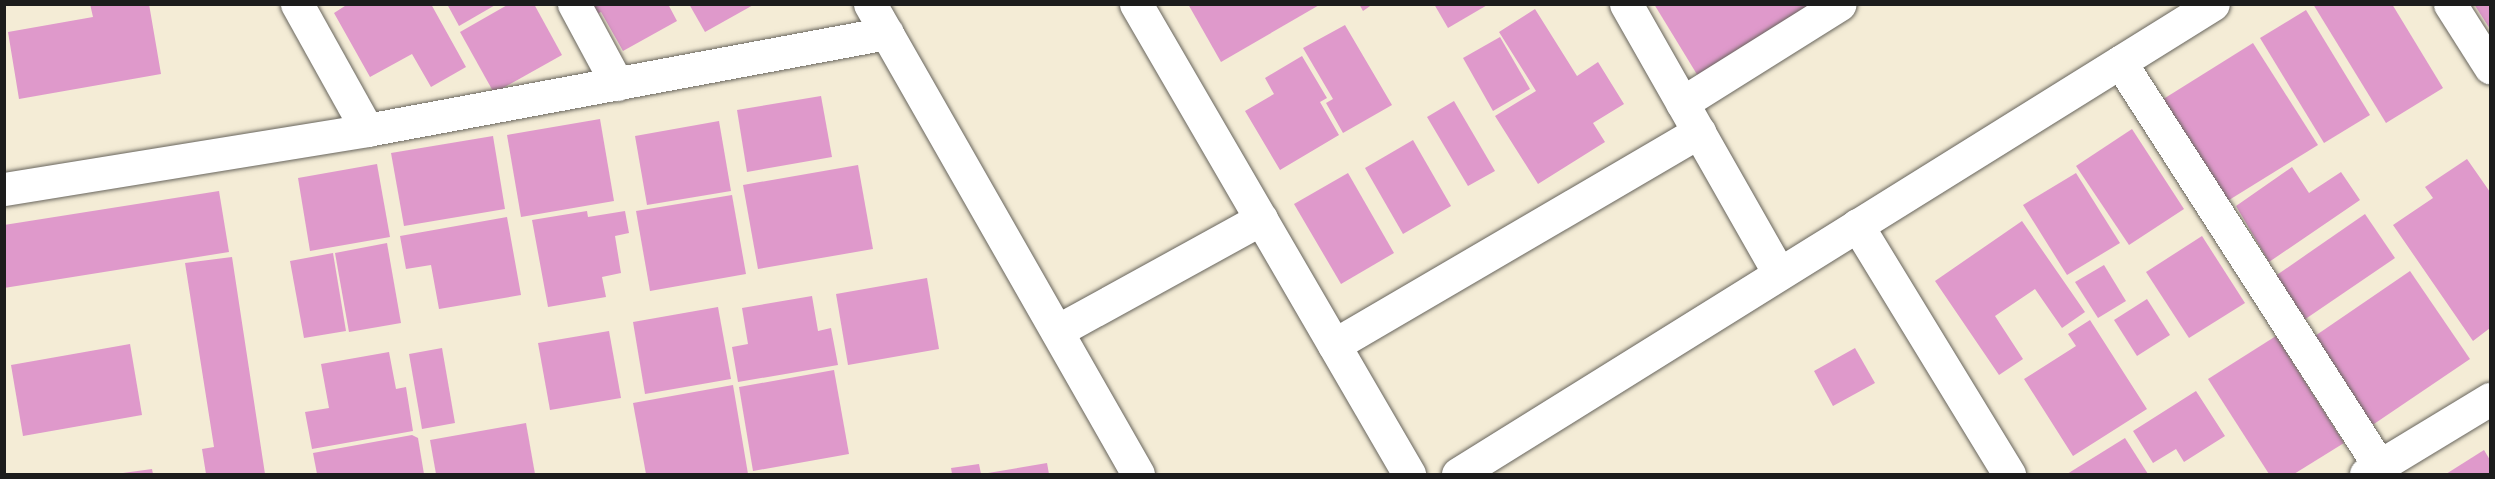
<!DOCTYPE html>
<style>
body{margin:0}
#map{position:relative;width:2495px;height:479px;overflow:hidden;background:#f4ecd6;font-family:"Patrick Hand",sans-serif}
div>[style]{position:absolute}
.building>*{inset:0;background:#df99cb}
.roads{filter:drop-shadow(0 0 2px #68655d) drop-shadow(0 0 2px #68655d)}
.street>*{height:33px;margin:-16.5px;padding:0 16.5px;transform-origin:16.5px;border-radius:16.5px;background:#fff}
.secondary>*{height:33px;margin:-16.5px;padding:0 16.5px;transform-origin:16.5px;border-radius:16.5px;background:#fff}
span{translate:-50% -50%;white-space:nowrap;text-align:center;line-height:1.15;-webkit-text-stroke:5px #fbf7ec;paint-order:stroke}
.frame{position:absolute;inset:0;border:6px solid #1c1c1c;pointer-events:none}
</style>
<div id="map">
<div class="building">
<div style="clip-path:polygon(90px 4px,149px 4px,161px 74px,19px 99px,8px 32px,93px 17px)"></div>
<div style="clip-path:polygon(348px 4px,431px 4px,466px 67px,431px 87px,412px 54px,370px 77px,334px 13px)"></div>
<div style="clip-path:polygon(447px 4px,497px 4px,459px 26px)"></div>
<div style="clip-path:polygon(509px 4px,534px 4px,562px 55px,494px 93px,460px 32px)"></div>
<div style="clip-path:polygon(585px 4px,668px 4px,677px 21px,623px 51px,601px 12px,591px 17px)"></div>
<div style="clip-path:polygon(689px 4px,755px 4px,705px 32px)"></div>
<div style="clip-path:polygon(1188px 4px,1321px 4px,1221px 62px)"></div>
<div style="clip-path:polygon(1359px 4px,1373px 4px,1363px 11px)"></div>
<div style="clip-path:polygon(1434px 4px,1489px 4px,1448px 28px)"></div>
<div style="clip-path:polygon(1654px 4px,1825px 4px,1701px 81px)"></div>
<div style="clip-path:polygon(2313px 4px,2392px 4px,2443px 88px,2386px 123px)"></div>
<div style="clip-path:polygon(2474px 4px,2490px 4px,2490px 29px)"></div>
<div style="clip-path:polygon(1535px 9px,1577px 76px,1598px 62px,1624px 104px,1593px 123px,1605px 142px,1538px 184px,1495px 116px,1536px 91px,1499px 32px)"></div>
<div style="clip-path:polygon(2306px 10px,2370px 115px,2324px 143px,2260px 38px)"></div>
<div style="clip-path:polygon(1345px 25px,1392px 105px,1343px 133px,1326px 103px,1333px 99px,1303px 48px)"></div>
<div style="clip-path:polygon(1500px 37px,1530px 89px,1493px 111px,1463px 58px)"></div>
<div style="clip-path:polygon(2253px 43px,2318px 145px,2221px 205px,2157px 103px)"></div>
<div style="clip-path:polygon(1302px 56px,1327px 98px,1320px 102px,1339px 135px,1280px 170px,1245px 111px,1274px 94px,1265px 78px)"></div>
<div style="clip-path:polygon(821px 96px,832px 157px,747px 172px,737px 110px)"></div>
<div style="clip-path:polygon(1454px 101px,1495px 171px,1468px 186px,1427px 117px)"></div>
<div style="clip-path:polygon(600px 119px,614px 201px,521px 217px,507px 135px)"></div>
<div style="clip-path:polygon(719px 121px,731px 191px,647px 205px,635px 136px)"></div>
<div style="clip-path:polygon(2132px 129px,2184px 209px,2129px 245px,2076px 166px)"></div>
<div style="clip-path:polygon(493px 136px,505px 209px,404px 226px,391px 153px)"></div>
<div style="clip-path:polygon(1413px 140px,1451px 206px,1403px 234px,1365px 168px)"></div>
<div style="clip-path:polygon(2467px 159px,2490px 192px,2490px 328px,2473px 341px,2393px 225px,2433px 198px,2425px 187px)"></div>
<div style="clip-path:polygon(377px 164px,390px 237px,310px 251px,298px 178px)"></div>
<div style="clip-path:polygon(858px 165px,873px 249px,758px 269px,743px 185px)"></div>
<div style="clip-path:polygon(2292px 167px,2309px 193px,2341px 172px,2360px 200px,2269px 262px,2236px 206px)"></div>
<div style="clip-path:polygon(1348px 173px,1394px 253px,1341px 284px,1294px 204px)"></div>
<div style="clip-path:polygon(2076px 173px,2120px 243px,2067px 275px,2023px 205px)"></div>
<div style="clip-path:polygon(219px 191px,229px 252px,4px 288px,4px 225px)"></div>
<div style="clip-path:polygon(732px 195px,746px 274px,650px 291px,636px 211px)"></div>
<div style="clip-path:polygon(587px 211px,588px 217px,625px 211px,629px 233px,615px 236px,621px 273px,602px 277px,606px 297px,548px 307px,532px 220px)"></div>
<div style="clip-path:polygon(2365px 214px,2395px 258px,2301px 322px,2271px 279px)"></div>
<div style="clip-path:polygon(507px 217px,521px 295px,439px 309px,431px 265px,406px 269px,400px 236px)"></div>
<div style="clip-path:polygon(2022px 221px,2085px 312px,2062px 328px,2035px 289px,1995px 316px,2023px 359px,1999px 375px,1935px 281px)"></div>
<div style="clip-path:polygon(2202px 236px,2245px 303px,2189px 338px,2146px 272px)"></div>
<div style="clip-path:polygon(387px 243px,401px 323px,349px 332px,335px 253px)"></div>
<div style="clip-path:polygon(333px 253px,346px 331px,304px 338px,290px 261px)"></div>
<div style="clip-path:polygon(232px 257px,265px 474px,206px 474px,202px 449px,214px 447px,185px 263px)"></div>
<div style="clip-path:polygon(2104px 265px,2126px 301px,2098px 318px,2075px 282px)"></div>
<div style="clip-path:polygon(2410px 271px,2470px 359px,2371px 426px,2312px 338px)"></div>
<div style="clip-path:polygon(927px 278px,939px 349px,848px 365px,836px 294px)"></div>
<div style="clip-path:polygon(812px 296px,818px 331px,831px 328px,838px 365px,738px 382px,732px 347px,748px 344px,742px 308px)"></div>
<div style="clip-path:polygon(2147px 299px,2170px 335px,2137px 356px,2114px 320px)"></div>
<div style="clip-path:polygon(718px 307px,731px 379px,645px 394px,633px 322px)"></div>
<div style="clip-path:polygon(2090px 320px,2147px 409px,2073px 456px,2024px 379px,2076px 346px,2068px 334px)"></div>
<div style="clip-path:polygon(609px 331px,621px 398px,550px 410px,538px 343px)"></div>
<div style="clip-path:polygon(2276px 336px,2344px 443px,2294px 474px,2269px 474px,2208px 379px)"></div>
<div style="clip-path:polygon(130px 344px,142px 415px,23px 436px,11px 365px)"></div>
<div style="clip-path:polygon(442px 348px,455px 423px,422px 429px,409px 354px)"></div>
<div style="clip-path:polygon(1855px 348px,1875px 383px,1833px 406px,1814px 371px)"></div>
<div style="clip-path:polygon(389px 352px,396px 389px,406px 387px,413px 431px,312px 449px,305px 412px,329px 408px,321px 364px)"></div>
<div style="clip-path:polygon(834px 370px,849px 454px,753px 471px,739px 387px)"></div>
<div style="clip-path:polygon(733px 385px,748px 474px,646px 474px,633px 403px)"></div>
<div style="clip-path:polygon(2196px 391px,2225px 436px,2184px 462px,2176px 449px,2153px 463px,2133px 431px)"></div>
<div style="clip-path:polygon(526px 423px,535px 474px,436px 474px,430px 440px)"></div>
<div style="clip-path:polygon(412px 435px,418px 438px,424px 474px,317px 474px,313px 453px)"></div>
<div style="clip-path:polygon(2125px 438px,2148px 474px,2067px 474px)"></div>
<div style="clip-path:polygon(2484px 450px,2490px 460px,2490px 474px,2446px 474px)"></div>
<div style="clip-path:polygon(1047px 463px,1049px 474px,988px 474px,988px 473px)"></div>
<div style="clip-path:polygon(979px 464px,981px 474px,952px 474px,951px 468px)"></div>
<div style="clip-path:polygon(152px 469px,153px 474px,123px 474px,123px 473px)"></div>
</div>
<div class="roads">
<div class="street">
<div style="left:297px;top:4px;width:144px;rotate:60.9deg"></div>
<div style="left:574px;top:4px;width:91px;rotate:61.7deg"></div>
<div style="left:870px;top:4px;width:541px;rotate:60.31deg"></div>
<div style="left:1136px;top:4px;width:544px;rotate:59.85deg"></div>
<div style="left:1626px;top:4px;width:309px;rotate:60.4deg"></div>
<div style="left:2450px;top:4px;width:75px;rotate:57.6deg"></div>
<div style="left:2120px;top:62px;width:489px;rotate:57.3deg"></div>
<div style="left:1682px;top:103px;width:186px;rotate:-32.1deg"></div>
<div style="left:4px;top:189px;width:368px;rotate:-9.2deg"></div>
<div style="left:367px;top:130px;width:529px;rotate:-10.57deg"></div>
<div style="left:1057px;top:331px;width:233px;rotate:-28.8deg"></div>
<div style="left:1334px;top:345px;width:423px;rotate:-30.3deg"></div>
<div style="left:1458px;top:474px;width:889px;rotate:-31.9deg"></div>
<div style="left:2366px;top:474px;width:145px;rotate:-31.2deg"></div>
</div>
<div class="secondary">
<div style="left:1857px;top:225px;width:292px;rotate:58.6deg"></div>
</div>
</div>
<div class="frame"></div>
</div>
